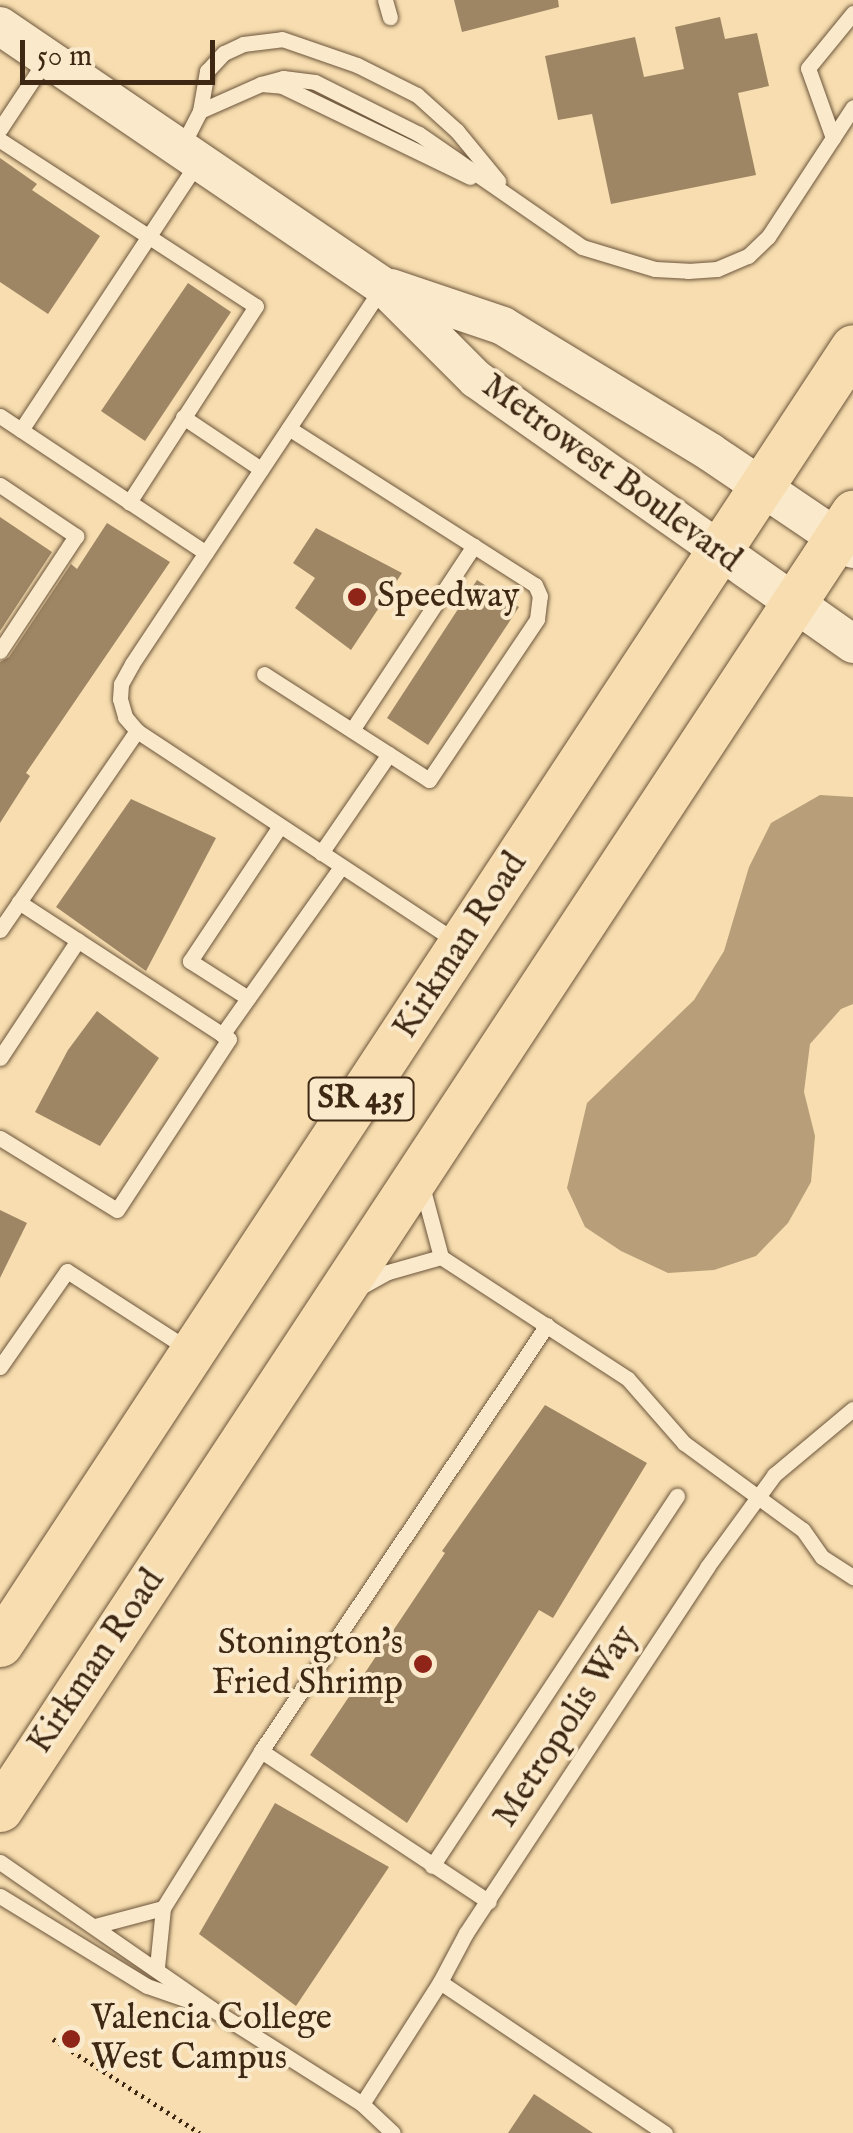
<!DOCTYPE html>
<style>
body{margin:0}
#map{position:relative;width:853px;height:2133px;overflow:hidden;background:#f7ddaf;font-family:"IM FELL English",serif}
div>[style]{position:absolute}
.water>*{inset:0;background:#b89f7a}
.building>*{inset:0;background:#9e8665}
.path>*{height:5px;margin-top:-2.5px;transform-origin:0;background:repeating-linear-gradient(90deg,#3e2814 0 2.5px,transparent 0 7.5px)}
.roads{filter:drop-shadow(0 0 2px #6c553b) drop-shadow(0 0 2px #6c553b)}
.service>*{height:15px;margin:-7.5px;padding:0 7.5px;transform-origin:7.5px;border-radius:7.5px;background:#fae9cb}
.tertiary>*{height:38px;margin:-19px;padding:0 19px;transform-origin:19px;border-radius:19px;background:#fae9cb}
.primary>*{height:45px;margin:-22.5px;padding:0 22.5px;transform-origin:22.5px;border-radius:22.5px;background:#f7ddaf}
.dots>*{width:28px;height:28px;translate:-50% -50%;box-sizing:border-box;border:5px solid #fae9cb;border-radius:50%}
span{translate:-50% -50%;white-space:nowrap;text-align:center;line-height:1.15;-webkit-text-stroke:8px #fae9cb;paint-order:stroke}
.shield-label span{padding:2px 8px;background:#fae9cb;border:2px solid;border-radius:8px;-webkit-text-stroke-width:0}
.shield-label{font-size:32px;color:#3e2814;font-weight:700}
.street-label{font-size:35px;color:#3e2814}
.poi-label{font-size:35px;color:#3e2814}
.left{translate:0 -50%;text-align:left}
.right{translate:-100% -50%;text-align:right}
.scale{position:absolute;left:20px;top:40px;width:195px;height:45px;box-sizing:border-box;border:5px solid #3e2814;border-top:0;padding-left:12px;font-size:30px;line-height:35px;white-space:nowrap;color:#3e2814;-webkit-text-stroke:8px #fae9cb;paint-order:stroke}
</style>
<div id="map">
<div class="water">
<div style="clip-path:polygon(820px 795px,853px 797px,853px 1004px,841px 1009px,810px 1044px,804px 1092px,815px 1136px,811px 1182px,788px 1223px,756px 1256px,714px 1270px,668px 1273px,621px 1251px,585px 1227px,567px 1188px,587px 1103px,694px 1000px,724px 951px,749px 867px,771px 823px)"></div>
</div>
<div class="building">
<div style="clip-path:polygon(454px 0,558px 0,559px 7px,462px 32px)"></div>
<div style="clip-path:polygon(720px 17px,725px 39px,757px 33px,769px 86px,738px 93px,756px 175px,611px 204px,592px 114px,558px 120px,545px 56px,635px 37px,644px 77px,684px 69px,675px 27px)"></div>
<div style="clip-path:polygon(0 158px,37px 184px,32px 190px,100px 236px,48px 314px,0 282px)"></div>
<div style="clip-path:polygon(188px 283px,231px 312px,145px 441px,101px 411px)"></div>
<div style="clip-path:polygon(0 517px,52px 552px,0 631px)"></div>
<div style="clip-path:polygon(107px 523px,170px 562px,26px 773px,30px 776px,0 823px,0 662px,9px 657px,71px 564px,77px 569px)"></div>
<div style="clip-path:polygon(316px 528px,402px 573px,351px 650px,295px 608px,315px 578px,293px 563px)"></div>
<div style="clip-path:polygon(477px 580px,519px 607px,428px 745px,387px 718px)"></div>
<div style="clip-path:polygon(131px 799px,216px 838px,146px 971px,56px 907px)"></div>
<div style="clip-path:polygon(97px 1011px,159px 1058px,100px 1146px,35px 1112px,68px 1050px)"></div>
<div style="clip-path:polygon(0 1210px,27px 1223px,0 1278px)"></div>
<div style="clip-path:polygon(545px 1405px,647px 1463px,553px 1618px,539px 1610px,407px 1823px,310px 1755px,445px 1553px,442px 1551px)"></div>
<div style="clip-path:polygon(275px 1803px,389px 1867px,296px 2006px,199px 1934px)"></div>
<div style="clip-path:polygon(534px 2094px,593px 2133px,508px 2133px)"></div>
</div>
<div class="path">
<div style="left:53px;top:2039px;width:174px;rotate:32.6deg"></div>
</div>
<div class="roads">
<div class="service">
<div style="left:385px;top:0;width:18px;rotate:74deg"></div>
<div style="left:261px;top:84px;width:23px;rotate:-15deg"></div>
<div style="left:283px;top:78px;width:32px;rotate:7deg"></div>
<div style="left:315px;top:82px;width:116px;rotate:26.6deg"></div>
<div style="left:419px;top:134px;width:198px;rotate:34.7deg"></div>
<div style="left:582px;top:247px;width:76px;rotate:16.8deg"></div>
<div style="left:655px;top:269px;width:33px;rotate:3deg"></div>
<div style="left:688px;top:271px;width:29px;rotate:-4deg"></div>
<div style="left:717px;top:269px;width:34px;rotate:-23deg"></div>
<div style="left:748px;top:256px;width:28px;rotate:-44deg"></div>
<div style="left:768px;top:237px;width:155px;rotate:-56.8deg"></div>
<div style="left:200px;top:111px;width:67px;rotate:-23.9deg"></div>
<div style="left:261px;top:84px;width:21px;rotate:5deg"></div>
<div style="left:282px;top:86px;width:209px;rotate:25.8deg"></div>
<div style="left:0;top:129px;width:85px;rotate:-56.5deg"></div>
<div style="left:833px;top:138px;width:74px;rotate:-109.7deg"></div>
<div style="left:808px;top:68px;width:71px;rotate:-50.7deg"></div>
<div style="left:0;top:140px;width:305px;rotate:33deg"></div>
<div style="left:256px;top:306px;width:234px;rotate:122.9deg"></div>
<div style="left:181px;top:148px;width:42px;rotate:-62.8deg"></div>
<div style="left:200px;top:111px;width:41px;rotate:-80.1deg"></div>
<div style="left:207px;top:71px;width:25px;rotate:-47deg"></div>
<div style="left:224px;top:53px;width:21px;rotate:-25deg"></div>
<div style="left:243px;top:44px;width:39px;rotate:-7deg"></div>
<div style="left:282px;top:39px;width:79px;rotate:19.1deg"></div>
<div style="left:357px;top:65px;width:67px;rotate:26.6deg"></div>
<div style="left:417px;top:95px;width:54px;rotate:42deg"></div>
<div style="left:457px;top:131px;width:65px;rotate:50.6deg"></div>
<div style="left:383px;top:286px;width:454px;rotate:123.6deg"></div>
<div style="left:132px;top:664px;width:23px;rotate:119deg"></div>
<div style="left:121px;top:684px;width:15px;rotate:94deg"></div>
<div style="left:120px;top:699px;width:19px;rotate:74deg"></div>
<div style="left:125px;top:717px;width:18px;rotate:49deg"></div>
<div style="left:137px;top:731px;width:382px;rotate:33.4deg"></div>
<div style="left:0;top:416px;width:247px;rotate:33.6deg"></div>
<div style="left:183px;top:417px;width:94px;rotate:33.7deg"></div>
<div style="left:21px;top:430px;width:321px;rotate:-56.6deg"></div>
<div style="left:0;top:485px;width:92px;rotate:33.9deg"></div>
<div style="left:76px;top:536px;width:138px;rotate:123.5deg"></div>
<div style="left:264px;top:674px;width:196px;rotate:32.7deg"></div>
<div style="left:429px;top:780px;width:194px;rotate:-56.1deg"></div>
<div style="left:537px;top:619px;width:23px;rotate:-83deg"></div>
<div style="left:540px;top:596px;width:12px;rotate:-114deg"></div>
<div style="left:535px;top:585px;width:292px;rotate:-147.5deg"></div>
<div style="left:352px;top:730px;width:221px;rotate:-56.5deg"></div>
<div style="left:321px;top:853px;width:120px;rotate:-55.5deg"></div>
<div style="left:0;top:930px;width:242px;rotate:-55.5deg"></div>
<div style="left:248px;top:998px;width:69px;rotate:-147.5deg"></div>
<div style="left:190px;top:961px;width:162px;rotate:-56.3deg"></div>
<div style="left:222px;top:1035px;width:206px;rotate:-54.7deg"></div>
<div style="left:0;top:1058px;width:141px;rotate:-56.5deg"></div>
<div style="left:0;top:1138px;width:137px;rotate:31.6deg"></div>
<div style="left:117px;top:1210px;width:204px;rotate:-56.8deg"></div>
<div style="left:229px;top:1039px;width:251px;rotate:-146.9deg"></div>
<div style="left:441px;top:1257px;width:223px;rotate:33.1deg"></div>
<div style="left:628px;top:1379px;width:85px;rotate:48.8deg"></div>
<div style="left:684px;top:1443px;width:147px;rotate:36.2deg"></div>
<div style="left:803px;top:1530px;width:33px;rotate:55deg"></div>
<div style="left:822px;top:1557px;width:37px;rotate:33deg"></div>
<div style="left:359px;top:1288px;width:33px;rotate:-29deg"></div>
<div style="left:388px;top:1272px;width:55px;rotate:-15.8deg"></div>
<div style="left:441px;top:1257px;width:73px;rotate:-105deg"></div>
<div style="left:0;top:1367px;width:117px;rotate:-55.1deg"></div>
<div style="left:67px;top:1271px;width:144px;rotate:32.8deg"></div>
<div style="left:261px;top:1751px;width:273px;rotate:33.5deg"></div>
<div style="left:0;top:1862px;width:258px;rotate:34.7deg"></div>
<div style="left:212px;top:2009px;width:178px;rotate:32.3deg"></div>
<div style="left:362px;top:2104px;width:42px;rotate:43.1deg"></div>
<div style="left:432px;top:1866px;width:444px;rotate:-56.5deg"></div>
<div style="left:0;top:1896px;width:172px;rotate:31.5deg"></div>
<div style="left:147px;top:1986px;width:55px;rotate:19.1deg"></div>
<div style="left:95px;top:1926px;width:70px;rotate:-14.8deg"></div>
<div style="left:157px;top:1967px;width:59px;rotate:-84.2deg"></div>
<div style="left:163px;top:1908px;width:185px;rotate:-58deg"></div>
<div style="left:261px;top:1751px;width:513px;rotate:-56.12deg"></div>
<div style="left:440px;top:1982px;width:271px;rotate:33.9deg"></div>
<div style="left:362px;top:2104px;width:145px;rotate:-57.4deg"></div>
<div style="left:440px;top:1982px;width:55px;rotate:-62deg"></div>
<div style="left:466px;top:1933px;width:438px;rotate:-56.6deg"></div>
<div style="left:707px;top:1567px;width:114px;rotate:-53.9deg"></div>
<div style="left:774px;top:1475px;width:103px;rotate:-39.9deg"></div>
</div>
<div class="tertiary">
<div style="left:0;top:26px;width:463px;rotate:34.2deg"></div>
<div style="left:383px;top:286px;width:132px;rotate:45deg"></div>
<div style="left:476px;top:379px;width:461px;rotate:35.1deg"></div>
<div style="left:391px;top:288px;width:118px;rotate:18.7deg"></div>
<div style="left:503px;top:326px;width:242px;rotate:31.3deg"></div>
<div style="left:710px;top:452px;width:173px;rotate:34.1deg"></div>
</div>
<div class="primary">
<div style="left:0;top:1644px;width:1552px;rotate:-56.67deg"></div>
<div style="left:0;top:1809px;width:1552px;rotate:-56.65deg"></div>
</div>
</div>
<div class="dots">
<div style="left:357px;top:597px;background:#8f2418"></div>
<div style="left:423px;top:1664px;background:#8f2418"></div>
<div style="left:71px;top:2039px;background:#8f2418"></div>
</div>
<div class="shield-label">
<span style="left:361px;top:1099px">SR 435</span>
</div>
<div class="street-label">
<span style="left:611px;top:474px;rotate:36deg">Metrowest Boulevard</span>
<span style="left:461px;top:946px;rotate:-57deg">Kirkman Road</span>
<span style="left:97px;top:1662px;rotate:-56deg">Kirkman Road</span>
<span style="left:566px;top:1727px;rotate:-57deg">Metropolis Way</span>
</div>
<div class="poi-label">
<span class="left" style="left:377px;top:597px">Speedway</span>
<span class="right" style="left:403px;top:1664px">Stonington's<br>Fried Shrimp</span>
<span class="left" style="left:91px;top:2039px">Valencia College<br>West Campus</span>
</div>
<div class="scale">50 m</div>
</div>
